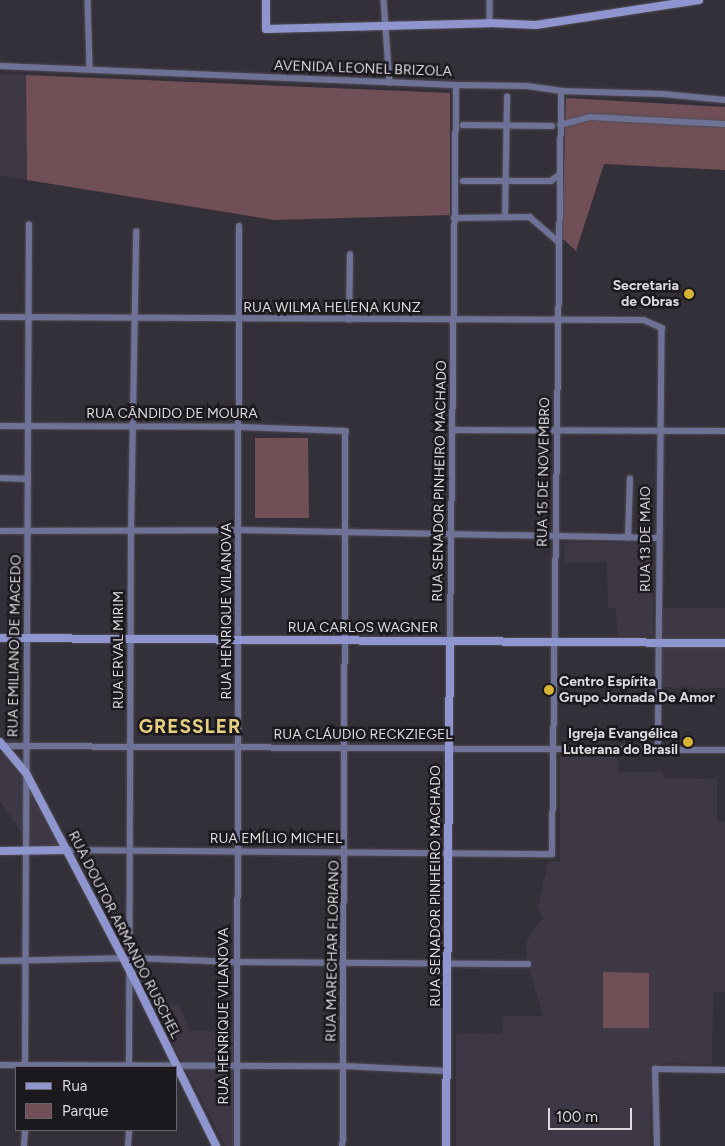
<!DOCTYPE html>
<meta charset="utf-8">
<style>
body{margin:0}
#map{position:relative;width:725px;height:1146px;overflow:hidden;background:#343039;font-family:Figtree,sans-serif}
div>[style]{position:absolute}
.built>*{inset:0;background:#3e3745}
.green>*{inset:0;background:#704f56}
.roads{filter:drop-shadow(0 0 1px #524f57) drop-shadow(0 0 1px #524f57)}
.street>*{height:5.5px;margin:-2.75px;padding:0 2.75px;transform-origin:2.75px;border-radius:2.75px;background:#6d7296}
.secondary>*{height:8px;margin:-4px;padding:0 4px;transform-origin:4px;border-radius:4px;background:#8f95cf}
.dots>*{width:14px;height:14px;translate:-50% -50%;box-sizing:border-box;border:2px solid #1b191d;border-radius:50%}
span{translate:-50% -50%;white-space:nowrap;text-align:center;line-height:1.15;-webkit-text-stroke:5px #1b191d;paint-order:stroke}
.street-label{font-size:14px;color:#dddadf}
.poi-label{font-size:14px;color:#dddadf;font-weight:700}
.right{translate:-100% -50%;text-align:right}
.left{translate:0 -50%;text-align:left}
.district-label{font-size:19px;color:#e7cf82;font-weight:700;letter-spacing:1px}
.legend{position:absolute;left:15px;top:1066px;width:162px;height:65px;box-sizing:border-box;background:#1b191d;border:1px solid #69666b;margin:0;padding:6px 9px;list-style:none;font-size:15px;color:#dddadf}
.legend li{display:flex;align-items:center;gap:10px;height:25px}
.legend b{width:25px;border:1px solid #69666b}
.scale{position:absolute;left:548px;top:1108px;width:84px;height:22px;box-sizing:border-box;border:2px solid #dddadf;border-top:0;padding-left:6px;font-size:15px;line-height:18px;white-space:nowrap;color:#dddadf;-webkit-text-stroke:4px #1b191d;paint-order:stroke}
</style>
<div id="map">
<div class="built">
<div style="clip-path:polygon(0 74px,26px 75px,27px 180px,0 176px)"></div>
<div style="clip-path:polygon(653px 542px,653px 636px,617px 636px,616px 608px,608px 608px,607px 562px,564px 562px,564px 543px)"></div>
<div style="clip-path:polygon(663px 608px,725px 608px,725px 688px,662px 687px)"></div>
<div style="clip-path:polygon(0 748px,20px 771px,59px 846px,30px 846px,0 801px)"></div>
<div style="clip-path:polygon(560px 756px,617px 756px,618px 772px,663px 772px,663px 778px,717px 779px,717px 822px,725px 822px,725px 992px,713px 992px,712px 1064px,651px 1063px,650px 1146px,456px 1146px,456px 1033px,502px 1034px,503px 1016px,543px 1016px,528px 964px,526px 943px,534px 928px,543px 919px,538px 907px,548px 862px,560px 862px)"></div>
<div style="clip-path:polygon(153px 1004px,179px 1004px,190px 1031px,233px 1031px,233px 1146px,225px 1146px)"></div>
</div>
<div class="green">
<div style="clip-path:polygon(26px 75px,450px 93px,450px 215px,274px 220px,27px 180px)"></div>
<div style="clip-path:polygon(566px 98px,725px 107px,725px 170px,604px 164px,576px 251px,562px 238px)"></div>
<div style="clip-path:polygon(255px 438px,308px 438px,309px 518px,255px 518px)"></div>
<div style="clip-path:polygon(603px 972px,649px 973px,649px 1028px,603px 1028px)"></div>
</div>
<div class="roads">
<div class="street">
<div style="left:88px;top:0;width:69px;rotate:88.3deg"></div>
<div style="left:384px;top:0;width:83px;rotate:85.9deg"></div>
<div style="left:490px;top:0;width:23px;rotate:90deg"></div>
<div style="left:0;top:66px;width:456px;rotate:2.4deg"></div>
<div style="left:456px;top:85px;width:71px;rotate:0.8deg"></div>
<div style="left:527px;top:86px;width:34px;rotate:8deg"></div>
<div style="left:561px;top:91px;width:102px;rotate:1.7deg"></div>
<div style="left:663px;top:94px;width:62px;rotate:5.5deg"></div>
<div style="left:463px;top:125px;width:89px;rotate:0.6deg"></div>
<div style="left:560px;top:125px;width:31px;rotate:-15deg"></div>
<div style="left:590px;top:117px;width:135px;rotate:3deg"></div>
<div style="left:463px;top:181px;width:88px"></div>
<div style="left:551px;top:181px;width:10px;rotate:-37deg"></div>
<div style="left:505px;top:217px;width:120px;rotate:-89deg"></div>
<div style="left:454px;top:218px;width:76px;rotate:-0.8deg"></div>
<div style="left:530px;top:217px;width:37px;rotate:41deg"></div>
<div style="left:0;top:317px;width:644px;rotate:0.27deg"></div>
<div style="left:644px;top:320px;width:20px;rotate:24deg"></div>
<div style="left:662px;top:328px;width:421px;rotate:90.5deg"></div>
<div style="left:349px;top:320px;width:65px;rotate:-89.1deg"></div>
<div style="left:0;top:426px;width:241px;rotate:0.2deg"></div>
<div style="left:241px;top:427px;width:105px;rotate:2.2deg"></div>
<div style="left:346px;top:431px;width:715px;rotate:90.24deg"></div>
<div style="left:454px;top:430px;width:271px;rotate:0.2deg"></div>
<div style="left:0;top:478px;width:28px;rotate:2deg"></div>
<div style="left:0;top:531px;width:240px;rotate:-0.2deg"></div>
<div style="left:240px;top:530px;width:419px;rotate:1.1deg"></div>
<div style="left:628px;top:538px;width:59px;rotate:-88.1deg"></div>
<div style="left:450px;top:641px;width:556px;rotate:-89.38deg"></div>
<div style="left:2px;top:746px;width:723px;rotate:0.32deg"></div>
<div style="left:66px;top:850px;width:486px;rotate:0.5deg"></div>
<div style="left:552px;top:854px;width:763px;rotate:-89.32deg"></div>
<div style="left:0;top:961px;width:132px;rotate:-1.3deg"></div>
<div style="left:132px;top:958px;width:104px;rotate:2.2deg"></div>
<div style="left:236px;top:962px;width:292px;rotate:0.4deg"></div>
<div style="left:0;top:1065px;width:344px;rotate:0.2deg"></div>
<div style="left:344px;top:1066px;width:102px;rotate:2.8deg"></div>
<div style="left:25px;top:1067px;width:842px;rotate:-89.73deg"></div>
<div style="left:129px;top:1067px;width:536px;rotate:-89.79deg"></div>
<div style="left:131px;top:531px;width:299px;rotate:-89deg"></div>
<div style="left:24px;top:1146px;width:16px;rotate:-86deg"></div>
<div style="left:128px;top:1146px;width:16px;rotate:-86deg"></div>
<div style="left:237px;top:1146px;width:919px;rotate:-89.88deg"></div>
<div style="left:657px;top:1146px;width:77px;rotate:-91.5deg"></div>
<div style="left:655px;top:1069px;width:70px;rotate:0.8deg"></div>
</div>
<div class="secondary">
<div style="left:266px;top:0;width:29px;rotate:90deg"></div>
<div style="left:266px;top:29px;width:224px;rotate:-1.5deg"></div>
<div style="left:490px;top:23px;width:46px;rotate:2.5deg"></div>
<div style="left:536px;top:25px;width:165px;rotate:-8.7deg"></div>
<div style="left:0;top:638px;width:725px;rotate:0.4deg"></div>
<div style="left:0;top:742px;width:40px;rotate:50deg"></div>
<div style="left:26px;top:773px;width:228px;rotate:62.3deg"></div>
<div style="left:132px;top:975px;width:191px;rotate:63.8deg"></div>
<div style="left:0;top:851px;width:66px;rotate:-0.9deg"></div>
<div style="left:446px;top:1146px;width:505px;rotate:-89.55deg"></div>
</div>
</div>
<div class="dots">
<div style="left:689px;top:294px;background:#d8b434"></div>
<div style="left:549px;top:690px;background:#d8b434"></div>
<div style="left:688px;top:742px;background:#d8b434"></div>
</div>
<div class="street-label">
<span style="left:363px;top:69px;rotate:2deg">AVENIDA LEONEL BRIZOLA</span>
<span style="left:332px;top:308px">RUA WILMA HELENA KUNZ</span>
<span style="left:172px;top:414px">RUA CÂNDIDO DE MOURA</span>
<span style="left:544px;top:472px;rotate:-89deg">RUA 15 DE NOVEMBRO</span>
<span style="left:440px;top:481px;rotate:-89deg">RUA SENADOR PINHEIRO MACHADO</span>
<span style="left:646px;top:539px;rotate:-90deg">RUA 13 DE MAIO</span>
<span style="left:227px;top:611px;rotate:-90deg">RUA HENRIQUE VILANOVA</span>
<span style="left:363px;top:628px">RUA CARLOS WAGNER</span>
<span style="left:15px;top:646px;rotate:-89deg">RUA EMILIANO DE MACEDO</span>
<span style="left:119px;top:650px;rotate:-90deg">RUA ERVAL MIRIM</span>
<span style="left:363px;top:735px">RUA CLÁUDIO RECKZIEGEL</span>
<span style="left:276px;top:839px">RUA EMÍLIO MICHEL</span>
<span style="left:436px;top:886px;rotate:-90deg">RUA SENADOR PINHEIRO MACHADO</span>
<span style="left:124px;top:935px;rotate:63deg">RUA DOUTOR ARMANDO RUSCHEL</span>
<span style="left:333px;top:951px;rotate:-89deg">RUA MARECHAR FLORIANO</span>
<span style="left:224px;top:1016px;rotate:-90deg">RUA HENRIQUE VILANOVA</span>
</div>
<div class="poi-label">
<span class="right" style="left:679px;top:294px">Secretaria<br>de Obras</span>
<span class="left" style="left:559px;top:690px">Centro Espírita<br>Grupo Jornada De Amor</span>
<span class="right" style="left:678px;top:742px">Igreja Evangélica<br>Luterana do Brasil</span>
</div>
<div class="district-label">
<span style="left:190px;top:727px">GRESSLER</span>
</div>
<ul class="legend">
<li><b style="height:6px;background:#8f95cf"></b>Rua</li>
<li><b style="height:14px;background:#704f56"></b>Parque</li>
</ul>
<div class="scale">100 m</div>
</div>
